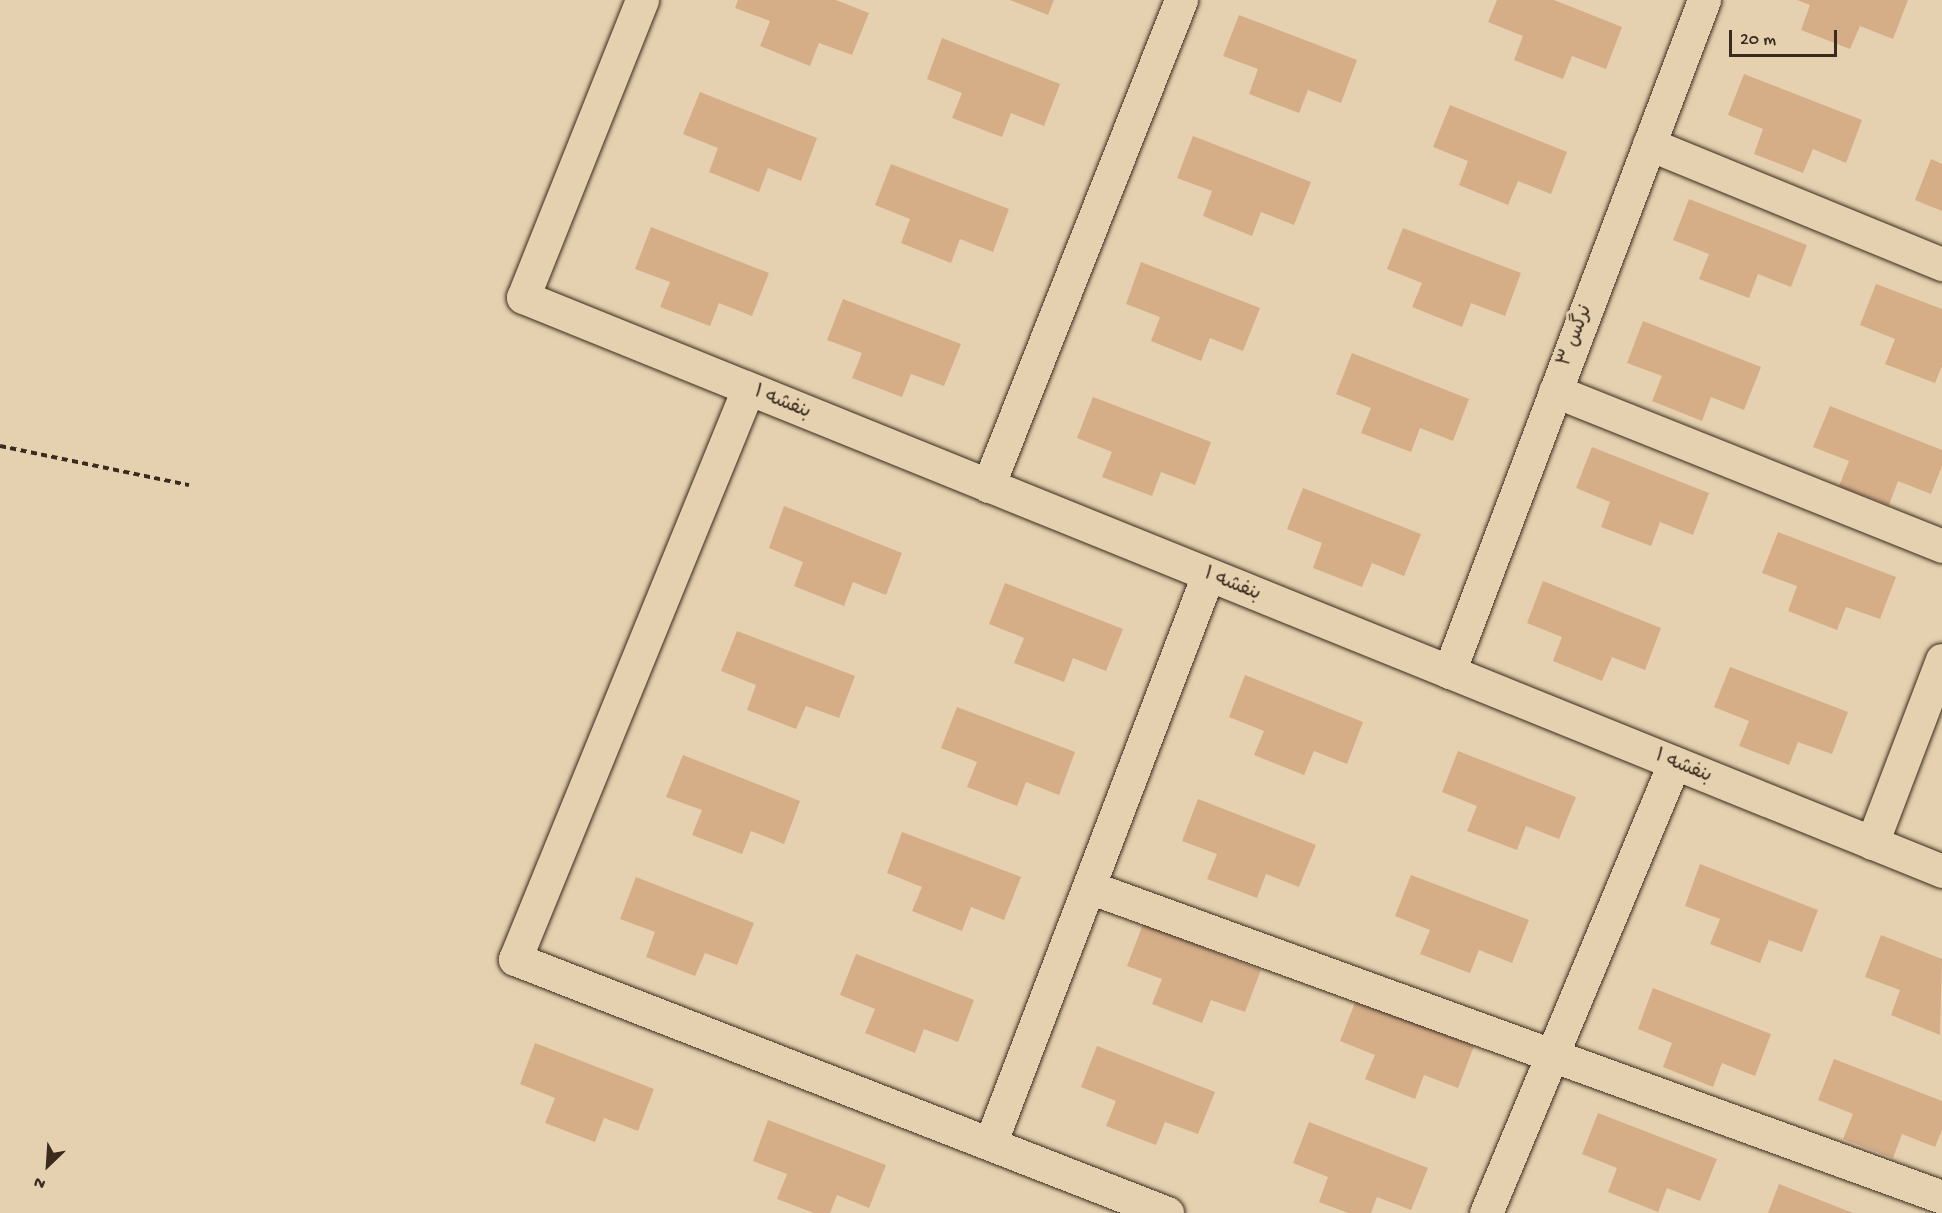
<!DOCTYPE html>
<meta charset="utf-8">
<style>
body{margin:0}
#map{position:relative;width:1942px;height:1213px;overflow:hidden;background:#e5d1af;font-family:"Gochi Hand","Playpen Sans Arabic",sans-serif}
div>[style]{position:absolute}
.building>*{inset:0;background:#d5ae88}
.path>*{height:4px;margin-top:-2px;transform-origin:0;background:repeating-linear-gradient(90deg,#3b2a1e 0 6px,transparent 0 10.5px)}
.roads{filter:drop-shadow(0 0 2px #3b2a1e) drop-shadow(0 0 2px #3b2a1e)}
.street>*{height:33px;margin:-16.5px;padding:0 16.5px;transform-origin:16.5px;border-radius:16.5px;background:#e5d1af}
span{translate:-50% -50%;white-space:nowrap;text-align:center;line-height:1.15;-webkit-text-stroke:6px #e5d1af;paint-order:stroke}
.street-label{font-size:20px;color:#3b2a1e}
.north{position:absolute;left:18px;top:1135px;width:60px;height:60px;-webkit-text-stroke:4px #e5d1af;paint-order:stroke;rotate:205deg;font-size:16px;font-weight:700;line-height:24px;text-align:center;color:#3b2a1e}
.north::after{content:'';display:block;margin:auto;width:21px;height:27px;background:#3b2a1e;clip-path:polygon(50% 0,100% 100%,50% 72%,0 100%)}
.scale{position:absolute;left:1729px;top:30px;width:108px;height:27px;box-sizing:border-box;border:3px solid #3b2a1e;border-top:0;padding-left:8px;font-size:18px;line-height:21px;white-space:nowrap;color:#3b2a1e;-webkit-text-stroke:4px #e5d1af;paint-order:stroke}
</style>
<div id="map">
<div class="building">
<div style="clip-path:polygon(738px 0,836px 0,869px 13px,852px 55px,819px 43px,810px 66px,760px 46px,770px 21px,735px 8px)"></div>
<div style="clip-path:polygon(1010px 0,1054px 0,1048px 15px)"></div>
<div style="clip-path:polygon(1497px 0,1554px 0,1622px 27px,1606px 69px,1572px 56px,1563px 79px,1514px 60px,1523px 36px,1488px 22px)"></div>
<div style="clip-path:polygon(1797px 0,1908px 0,1893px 39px,1860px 26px,1850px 49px,1801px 30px,1810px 5px)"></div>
<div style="clip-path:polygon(1239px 15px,1357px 60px,1341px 103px,1308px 90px,1299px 113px,1249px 94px,1258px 69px,1223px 56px)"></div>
<div style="clip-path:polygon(942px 38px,1060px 84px,1044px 126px,1011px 113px,1002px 137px,952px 118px,962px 93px,927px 79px)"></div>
<div style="clip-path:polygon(1744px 74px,1862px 120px,1846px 163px,1813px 149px,1803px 173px,1754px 154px,1763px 129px,1728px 115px)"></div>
<div style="clip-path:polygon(700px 92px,817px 138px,801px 181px,768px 168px,759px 192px,709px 172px,718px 148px,683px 134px)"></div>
<div style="clip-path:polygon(1450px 105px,1567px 152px,1551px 194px,1518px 181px,1508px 205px,1459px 185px,1468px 161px,1433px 147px)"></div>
<div style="clip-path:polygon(1193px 136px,1311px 182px,1294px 225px,1261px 212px,1252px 236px,1203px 216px,1212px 191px,1177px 178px)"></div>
<div style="clip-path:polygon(1931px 159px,1942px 164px,1942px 211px,1915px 200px)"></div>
<div style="clip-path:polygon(891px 164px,1009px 209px,993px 252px,960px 239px,951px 263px,901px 243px,910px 219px,875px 205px)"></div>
<div style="clip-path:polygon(1689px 199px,1807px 245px,1791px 287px,1758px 274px,1749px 298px,1699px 279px,1709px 254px,1673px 240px)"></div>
<div style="clip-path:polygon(651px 227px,769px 273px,752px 316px,719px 303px,710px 326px,660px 307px,670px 282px,635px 269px)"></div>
<div style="clip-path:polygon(1403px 228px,1521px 273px,1505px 316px,1471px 303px,1462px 327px,1412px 307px,1422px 283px,1387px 269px)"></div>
<div style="clip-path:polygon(1141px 262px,1260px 308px,1243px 351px,1210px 338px,1201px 361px,1151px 341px,1160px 317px,1126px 304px)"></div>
<div style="clip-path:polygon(1876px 284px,1942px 309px,1942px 366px,1935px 383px,1885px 364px,1895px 339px,1860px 325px)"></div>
<div style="clip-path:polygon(843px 299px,961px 344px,944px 386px,911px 374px,902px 397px,852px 378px,862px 353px,827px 340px)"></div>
<div style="clip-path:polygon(1643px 321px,1761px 367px,1744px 410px,1711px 397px,1702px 421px,1652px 401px,1662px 376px,1627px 363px)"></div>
<div style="clip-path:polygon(1352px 353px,1469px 399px,1453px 441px,1420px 428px,1411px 452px,1361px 433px,1371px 408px,1336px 394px)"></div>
<div style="clip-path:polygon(1093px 397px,1211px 442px,1195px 485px,1161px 472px,1152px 496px,1102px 477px,1112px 452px,1077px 438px)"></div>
<div style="clip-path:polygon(1830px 406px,1942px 450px,1942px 466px,1931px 494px,1898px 481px,1889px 505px,1839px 486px,1849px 461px,1813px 447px)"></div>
<div style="clip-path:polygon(1592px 447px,1709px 493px,1693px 535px,1660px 522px,1651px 546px,1601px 527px,1610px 502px,1576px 488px)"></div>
<div style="clip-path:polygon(1303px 488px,1421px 534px,1404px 576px,1372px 563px,1362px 587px,1313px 568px,1322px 543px,1287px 529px)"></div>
<div style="clip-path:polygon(784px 506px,902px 553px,886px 595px,853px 582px,844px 606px,794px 586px,803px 562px,769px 548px)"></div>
<div style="clip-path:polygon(1778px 532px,1896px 577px,1880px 619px,1846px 607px,1837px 630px,1788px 611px,1797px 586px,1762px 573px)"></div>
<div style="clip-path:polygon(1543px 581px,1661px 628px,1645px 670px,1612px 657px,1602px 681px,1553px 661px,1562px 637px,1527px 623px)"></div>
<div style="clip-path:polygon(1005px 583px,1123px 629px,1106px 671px,1073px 658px,1064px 682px,1014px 663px,1024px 638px,989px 624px)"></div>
<div style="clip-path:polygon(737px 631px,855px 676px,839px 718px,806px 706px,796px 729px,747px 710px,756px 685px,721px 671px)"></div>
<div style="clip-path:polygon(1730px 667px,1848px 712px,1832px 754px,1798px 742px,1789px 765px,1739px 746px,1749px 721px,1714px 707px)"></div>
<div style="clip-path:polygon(1245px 675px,1363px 722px,1347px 764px,1314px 751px,1304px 775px,1254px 755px,1264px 731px,1229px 717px)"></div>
<div style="clip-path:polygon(957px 707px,1075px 752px,1059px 795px,1026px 782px,1017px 806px,967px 787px,977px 762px,941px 748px)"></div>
<div style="clip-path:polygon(1458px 751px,1576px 797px,1559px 839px,1526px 826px,1517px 850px,1467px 831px,1477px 806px,1442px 792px)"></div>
<div style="clip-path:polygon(683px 755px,800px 801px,784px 844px,751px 831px,742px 854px,692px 835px,702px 810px,666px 797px)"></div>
<div style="clip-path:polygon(1198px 799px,1316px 845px,1299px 887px,1266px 874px,1257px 898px,1207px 879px,1217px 854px,1182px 841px)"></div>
<div style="clip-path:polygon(902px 832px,1021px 877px,1004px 920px,971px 907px,962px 931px,912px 911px,922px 887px,887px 873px)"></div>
<div style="clip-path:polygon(1700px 864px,1818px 910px,1802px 952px,1769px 940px,1760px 963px,1710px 944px,1720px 919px,1685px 906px)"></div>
<div style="clip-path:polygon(1411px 875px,1529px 920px,1512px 963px,1479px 950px,1470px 973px,1420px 954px,1430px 930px,1395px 916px)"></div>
<div style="clip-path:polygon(636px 877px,754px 923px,737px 965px,705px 953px,695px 976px,646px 957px,655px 932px,620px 919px)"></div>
<div style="clip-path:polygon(1143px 924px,1261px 970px,1245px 1012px,1211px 1000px,1202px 1023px,1152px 1004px,1162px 979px,1127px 966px)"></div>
<div style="clip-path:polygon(1881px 935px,1942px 959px,1940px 1035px,1891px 1015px,1900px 990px,1865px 977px)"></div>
<div style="clip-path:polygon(856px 954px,974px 1000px,958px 1042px,924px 1029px,915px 1053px,865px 1033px,875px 1009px,840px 995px)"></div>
<div style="clip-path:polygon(1653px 988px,1771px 1034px,1755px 1076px,1722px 1063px,1713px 1087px,1663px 1067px,1672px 1043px,1638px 1029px)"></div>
<div style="clip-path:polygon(1356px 1000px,1474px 1046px,1458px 1088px,1424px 1075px,1415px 1099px,1365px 1079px,1375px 1055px,1340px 1041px)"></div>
<div style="clip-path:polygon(535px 1043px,654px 1089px,638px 1131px,604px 1118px,595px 1142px,545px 1123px,555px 1098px,520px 1084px)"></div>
<div style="clip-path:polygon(1097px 1046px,1215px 1092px,1198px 1134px,1165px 1122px,1156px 1145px,1106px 1126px,1116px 1101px,1081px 1087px)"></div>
<div style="clip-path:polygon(1834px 1059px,1942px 1101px,1942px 1130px,1935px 1147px,1902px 1134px,1893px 1158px,1843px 1139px,1853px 1114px,1818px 1100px)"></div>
<div style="clip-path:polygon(1598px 1113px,1717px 1159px,1700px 1201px,1667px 1188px,1658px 1212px,1608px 1192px,1617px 1168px,1582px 1154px)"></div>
<div style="clip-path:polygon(768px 1120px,886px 1165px,869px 1208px,837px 1195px,830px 1213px,814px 1213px,777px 1199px,787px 1174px,753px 1161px)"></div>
<div style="clip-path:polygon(1309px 1122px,1428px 1168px,1411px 1210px,1377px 1197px,1371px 1213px,1348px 1213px,1319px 1202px,1328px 1177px,1293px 1163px)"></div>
<div style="clip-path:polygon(1779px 1184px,1853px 1213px,1768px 1213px)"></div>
</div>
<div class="path">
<div style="left:0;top:446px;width:193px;rotate:11.7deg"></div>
</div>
<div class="roads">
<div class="street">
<div style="left:642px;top:0;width:320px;rotate:111.8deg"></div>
<div style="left:523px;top:297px;width:1531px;rotate:22.02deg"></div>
<div style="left:1649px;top:144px;width:317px;rotate:22.3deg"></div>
<div style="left:748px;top:389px;width:616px;rotate:112.23deg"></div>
<div style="left:515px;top:959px;width:700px;rotate:21.28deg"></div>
<div style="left:1555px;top:391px;width:417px;rotate:21.8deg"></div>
<div style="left:988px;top:486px;width:523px;rotate:-68.34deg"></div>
<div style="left:1449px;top:672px;width:719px;rotate:-69.22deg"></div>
<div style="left:1872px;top:843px;width:196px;rotate:-69.1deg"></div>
<div style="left:1089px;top:887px;width:908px;rotate:19.97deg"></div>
<div style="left:990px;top:1144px;width:609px;rotate:-69.04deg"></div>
<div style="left:1486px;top:1213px;width:488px;rotate:-67.3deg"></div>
</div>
</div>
<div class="street-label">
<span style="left:1576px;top:336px;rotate:-69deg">نرگس ۳</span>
<span style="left:782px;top:403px;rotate:22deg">بنفشه ۱</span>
<span style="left:1232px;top:585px;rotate:22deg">بنفشه ۱</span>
<span style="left:1683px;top:767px;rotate:22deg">بنفشه ۱</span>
</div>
<div class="north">N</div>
<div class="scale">20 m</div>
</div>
